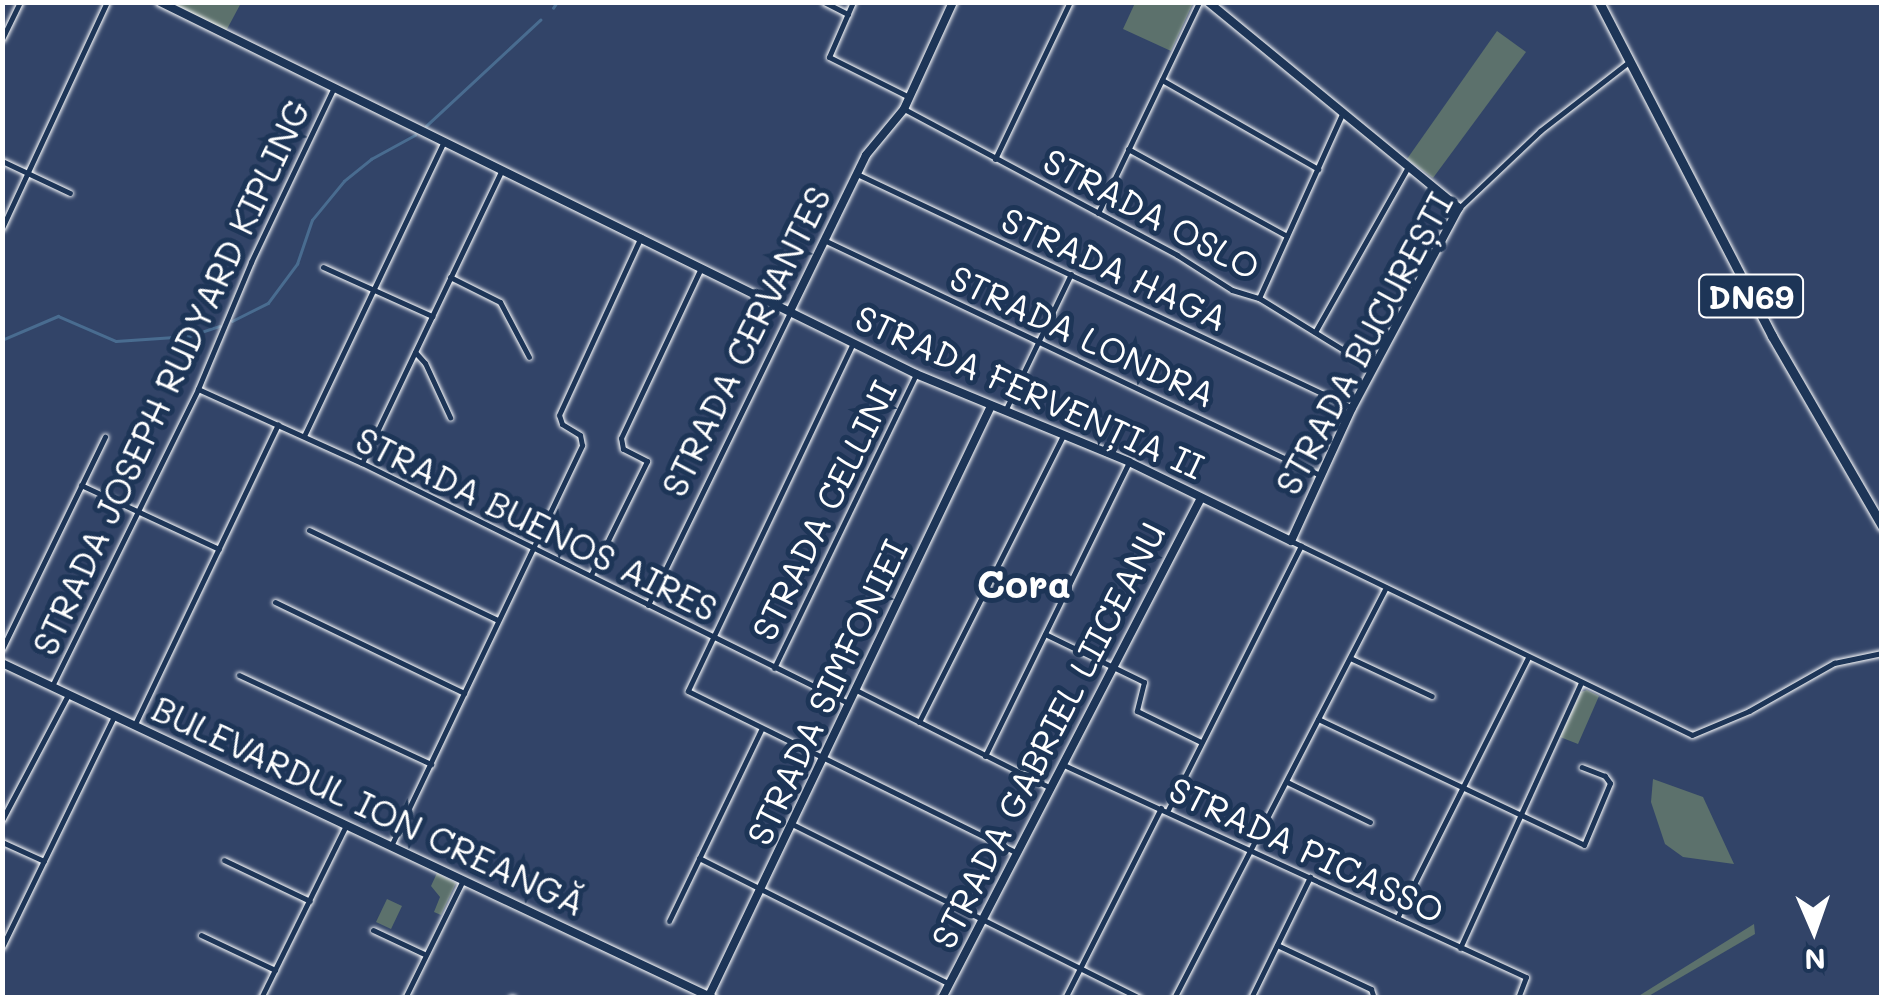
<!DOCTYPE html>
<meta charset="utf-8">
<style>
body{margin:0}
#map{position:relative;width:1884px;height:1000px;overflow:hidden;background:#324468;font-family:Mali,sans-serif}
div>[style]{position:absolute}
.green>*{inset:0;background:#5c716c}
.stream>*{height:2.5px;margin:-1.25px;padding:0 1.25px;transform-origin:1.25px;border-radius:1.25px;background:#496c90}
.roads{filter:drop-shadow(0 0 2px #fff) drop-shadow(0 0 2px #fff)}
.street>*{height:5px;margin:-2.5px;padding:0 2.5px;transform-origin:2.5px;border-radius:2.5px;background:#1d3557}
.secondary>*{height:8px;margin:-4px;padding:0 4px;transform-origin:4px;border-radius:4px;background:#1d3557}
.primary>*{height:9px;margin:-4.5px;padding:0 4.5px;transform-origin:4.5px;border-radius:4.5px;background:#1d3557}
span{translate:-50% -50%;white-space:nowrap;text-align:center;line-height:1.15;-webkit-text-stroke:10px #1d3557;paint-order:stroke}
.shield-label span{padding:2px 8px;background:#1d3557;border:2px solid;border-radius:8px;-webkit-text-stroke-width:0}
.shield-label{font-size:32px;color:#fff;font-weight:700}
.street-label{font-size:35px;color:#fff}
.neighbourhood-label{font-size:38px;color:#fff;font-weight:700}
.frame{position:absolute;inset:0;border:5px solid #fff;pointer-events:none}
.north{position:absolute;left:1764px;top:880px;width:100px;height:100px;-webkit-text-stroke:8px #1d3557;paint-order:stroke;rotate:178deg;font-size:28px;font-weight:700;line-height:40px;text-align:center;color:#fff}
.north::after{content:'';display:block;margin:auto;width:35px;height:45px;background:#fff;clip-path:polygon(50% 0,100% 100%,50% 72%,0 100%)}
</style>
<div id="map">
<div class="green">
<div style="clip-path:polygon(172px 3px,241px 3px,226px 31px)"></div>
<div style="clip-path:polygon(1135px 3px,1193px 3px,1171px 51px,1123px 29px)"></div>
<div style="clip-path:polygon(1497px 31px,1526px 52px,1433px 178px,1407px 159px)"></div>
<div style="clip-path:polygon(1587px 690px,1599px 696px,1578px 744px,1560px 737px,1581px 692px)"></div>
<div style="clip-path:polygon(1653px 779px,1703px 797px,1734px 864px,1683px 857px,1665px 844px,1651px 802px)"></div>
<div style="clip-path:polygon(437px 873px,456px 883px,441px 915px,434px 912px,440px 897px,431px 886px)"></div>
<div style="clip-path:polygon(387px 899px,402px 906px,391px 929px,376px 922px)"></div>
<div style="clip-path:polygon(1754px 924px,1755px 934px,1647px 997px,1637px 997px)"></div>
</div>
<div class="stream">
<div style="left:553px;top:8px;width:7px;rotate:-56deg"></div>
<div style="left:426px;top:126px;width:156px;rotate:-42.9deg"></div>
<div style="left:232px;top:321px;width:40px;rotate:-26.6deg"></div>
<div style="left:268px;top:303px;width:49px;rotate:-53.4deg"></div>
<div style="left:297px;top:264px;width:46px;rotate:-71.2deg"></div>
<div style="left:312px;top:220px;width:50px;rotate:-50.6deg"></div>
<div style="left:344px;top:181px;width:35px;rotate:-39deg"></div>
<div style="left:371px;top:159px;width:50px;rotate:-28.6deg"></div>
<div style="left:2px;top:340px;width:61px;rotate:-23.2deg"></div>
<div style="left:58px;top:316px;width:63px;rotate:23.3deg"></div>
<div style="left:116px;top:341px;width:73px;rotate:-3.9deg"></div>
<div style="left:189px;top:336px;width:32px;rotate:-18deg"></div>
</div>
<div class="roads">
<div class="street">
<div style="left:824px;top:2px;width:27px;rotate:27deg"></div>
<div style="left:853px;top:2px;width:60px;rotate:113.6deg"></div>
<div style="left:829px;top:57px;width:89px;rotate:26.6deg"></div>
<div style="left:2px;top:39px;width:41px;rotate:-64.1deg"></div>
<div style="left:1162px;top:80px;width:180px;rotate:29.7deg"></div>
<div style="left:904px;top:109px;width:310px;rotate:28.1deg"></div>
<div style="left:1177px;top:255px;width:65px;rotate:32.5deg"></div>
<div style="left:1232px;top:290px;width:28px;rotate:17deg"></div>
<div style="left:1259px;top:298px;width:134px;rotate:31.6deg"></div>
<div style="left:1128px;top:149px;width:181px;rotate:28.7deg"></div>
<div style="left:995px;top:159px;width:174px;rotate:-64.5deg"></div>
<div style="left:2px;top:161px;width:75px;rotate:25.2deg"></div>
<div style="left:857px;top:174px;width:546px;rotate:25.25deg"></div>
<div style="left:1459px;top:208px;width:112px;rotate:-43.5deg"></div>
<div style="left:1540px;top:131px;width:114px;rotate:-37.9deg"></div>
<div style="left:1098px;top:213px;width:234px;rotate:-64.4deg"></div>
<div style="left:2px;top:228px;width:249px;rotate:-65.1deg"></div>
<div style="left:826px;top:241px;width:547px;rotate:25.35deg"></div>
<div style="left:323px;top:267px;width:120px;rotate:24.2deg"></div>
<div style="left:450px;top:277px;width:56px;rotate:26.6deg"></div>
<div style="left:500px;top:302px;width:62px;rotate:62.2deg"></div>
<div style="left:1259px;top:298px;width:202px;rotate:-65.7deg"></div>
<div style="left:1315px;top:332px;width:189px;rotate:-60.6deg"></div>
<div style="left:853px;top:343px;width:385px;rotate:115.4deg"></div>
<div style="left:688px;top:691px;width:364px;rotate:26.2deg"></div>
<div style="left:415px;top:352px;width:15px;rotate:48deg"></div>
<div style="left:425px;top:363px;width:60px;rotate:65.2deg"></div>
<div style="left:198px;top:389px;width:180px;rotate:24.3deg"></div>
<div style="left:362px;top:463px;width:542px;rotate:26.28deg"></div>
<div style="left:1005px;top:411px;width:152px;rotate:-64.3deg"></div>
<div style="left:304px;top:436px;width:324px;rotate:-64.6deg"></div>
<div style="left:362px;top:463px;width:322px;rotate:-64.5deg"></div>
<div style="left:81px;top:485px;width:152px;rotate:24.9deg"></div>
<div style="left:309px;top:530px;width:209px;rotate:25.5deg"></div>
<div style="left:1291px;top:541px;width:445px;rotate:25.8deg"></div>
<div style="left:1692px;top:735px;width:62px;rotate:-22.8deg"></div>
<div style="left:1749px;top:711px;width:98px;rotate:-29.5deg"></div>
<div style="left:1834px;top:663px;width:49px;rotate:-11.8deg"></div>
<div style="left:591px;top:575px;width:127px;rotate:-63.8deg"></div>
<div style="left:647px;top:461px;width:27px;rotate:-153deg"></div>
<div style="left:623px;top:449px;width:11px;rotate:-100deg"></div>
<div style="left:621px;top:438px;width:188px;rotate:-64.8deg"></div>
<div style="left:275px;top:602px;width:210px;rotate:25.7deg"></div>
<div style="left:648px;top:605px;width:327px;rotate:-64.1deg"></div>
<div style="left:1045px;top:634px;width:110px;rotate:25.9deg"></div>
<div style="left:1144px;top:682px;width:30px;rotate:104deg"></div>
<div style="left:1137px;top:711px;width:71px;rotate:25.8deg"></div>
<div style="left:2px;top:649px;width:236px;rotate:-64.1deg"></div>
<div style="left:1350px;top:658px;width:90px;rotate:24.9deg"></div>
<div style="left:774px;top:668px;width:326px;rotate:-64.2deg"></div>
<div style="left:239px;top:675px;width:212px;rotate:24.9deg"></div>
<div style="left:52px;top:686px;width:331px;rotate:-63.8deg"></div>
<div style="left:198px;top:389px;width:138px;rotate:-67.3deg"></div>
<div style="left:251px;top:262px;width:191px;rotate:-64.6deg"></div>
<div style="left:858px;top:691px;width:216px;rotate:26.7deg"></div>
<div style="left:1318px;top:719px;width:294px;rotate:25.3deg"></div>
<div style="left:1584px;top:845px;width:67px;rotate:-67.2deg"></div>
<div style="left:1610px;top:783px;width:9px;rotate:-126deg"></div>
<div style="left:1605px;top:776px;width:25px;rotate:-159deg"></div>
<div style="left:919px;top:722px;width:322px;rotate:-63.3deg"></div>
<div style="left:135px;top:724px;width:332px;rotate:-64.5deg"></div>
<div style="left:985px;top:756px;width:327px;rotate:-63.9deg"></div>
<div style="left:1066px;top:766px;width:506px;rotate:24.64deg"></div>
<div style="left:1526px;top:977px;width:22px;rotate:111deg"></div>
<div style="left:1287px;top:782px;width:92px;rotate:25.7deg"></div>
<div style="left:1168px;top:810px;width:296px;rotate:-63.3deg"></div>
<div style="left:2px;top:820px;width:141px;rotate:-62.2deg"></div>
<div style="left:794px;top:825px;width:386px;rotate:26.6deg"></div>
<div style="left:2px;top:842px;width:46px;rotate:24.3deg"></div>
<div style="left:391px;top:846px;width:444px;rotate:-64.5deg"></div>
<div style="left:582px;top:445px;width:10px;rotate:-101deg"></div>
<div style="left:580px;top:435px;width:21px;rotate:-149deg"></div>
<div style="left:562px;top:424px;width:9px;rotate:-108deg"></div>
<div style="left:559px;top:415px;width:196px;rotate:-65.3deg"></div>
<div style="left:699px;top:858px;width:280px;rotate:26.7deg"></div>
<div style="left:224px;top:860px;width:95px;rotate:25.5deg"></div>
<div style="left:1397px;top:918px;width:292px;rotate:-63.3deg"></div>
<div style="left:669px;top:921px;width:212px;rotate:-64.3deg"></div>
<div style="left:373px;top:930px;width:56px;rotate:25.2deg"></div>
<div style="left:201px;top:935px;width:82px;rotate:25.3deg"></div>
<div style="left:1277px;top:945px;width:104px;rotate:25.1deg"></div>
<div style="left:1371px;top:989px;width:9px;rotate:72deg"></div>
<div style="left:2px;top:947px;width:257px;rotate:-64.1deg"></div>
<div style="left:1460px;top:948px;width:291px;rotate:-65.5deg"></div>
<div style="left:261px;top:998px;width:193px;rotate:-63.8deg"></div>
<div style="left:405px;top:998px;width:131px;rotate:-63.8deg"></div>
<div style="left:511px;top:998px;width:2px"></div>
<div style="left:1065px;top:998px;width:213px;rotate:-63.2deg"></div>
<div style="left:1174px;top:998px;width:462px;rotate:-62.7deg"></div>
<div style="left:1251px;top:998px;width:135px;rotate:-64deg"></div>
</div>
<div class="secondary">
<div style="left:160px;top:2px;width:843px;rotate:26.2deg"></div>
<div style="left:916px;top:374px;width:230px;rotate:22.4deg"></div>
<div style="left:1129px;top:462px;width:180px;rotate:26deg"></div>
<div style="left:1291px;top:541px;width:146px;rotate:-65.4deg"></div>
<div style="left:1352px;top:408px;width:227px;rotate:-61.9deg"></div>
<div style="left:1459px;top:208px;width:325px;rotate:-140.6deg"></div>
<div style="left:791px;top:309px;width:171px;rotate:-64deg"></div>
<div style="left:866px;top:155px;width:60px;rotate:-50.4deg"></div>
<div style="left:904px;top:109px;width:118px;rotate:-65.4deg"></div>
<div style="left:2px;top:663px;width:786px;rotate:25.23deg"></div>
<div style="left:708px;top:998px;width:654px;rotate:-64.45deg"></div>
<div style="left:942px;top:998px;width:563px;rotate:-62.62deg"></div>
</div>
<div class="primary">
<div style="left:1599px;top:2px;width:376px;rotate:62.6deg"></div>
<div style="left:1772px;top:336px;width:220px;rotate:59.9deg"></div>
</div>
</div>
<div class="shield-label">
<span style="left:1751px;top:296px">DN69</span>
</div>
<div class="street-label">
<span style="left:1152px;top:213px;rotate:28deg">STRADA OSLO</span>
<span style="left:1115px;top:268px;rotate:25deg">STRADA HAGA</span>
<span style="left:1083px;top:335px;rotate:25deg">STRADA LONDRA</span>
<span style="left:745px;top:341px;rotate:-64deg">STRADA CERVANTES</span>
<span style="left:1363px;top:343px;rotate:-62deg">STRADA BUCUREȘTI</span>
<span style="left:170px;top:377px;rotate:-65deg">STRADA JOSEPH RUDYARD KIPLING</span>
<span style="left:1030px;top:391px;rotate:24deg">STRADA FERVENȚIA II</span>
<span style="left:823px;top:510px;rotate:-64deg">STRADA CELLINI</span>
<span style="left:537px;top:523px;rotate:26deg">STRADA BUENOS AIRES</span>
<span style="left:826px;top:692px;rotate:-65deg">STRADA SIMFONIEI</span>
<span style="left:1047px;top:735px;rotate:-63deg">STRADA GABRIEL LIICEANU</span>
<span style="left:369px;top:805px;rotate:25deg">BULEVARDUL ION CREANGĂ</span>
<span style="left:1307px;top:849px;rotate:25deg">STRADA PICASSO</span>
</div>
<div class="neighbourhood-label">
<span style="left:1024px;top:584px">Cora</span>
</div>
<div class="frame"></div>
<div class="north">N</div>
</div>
